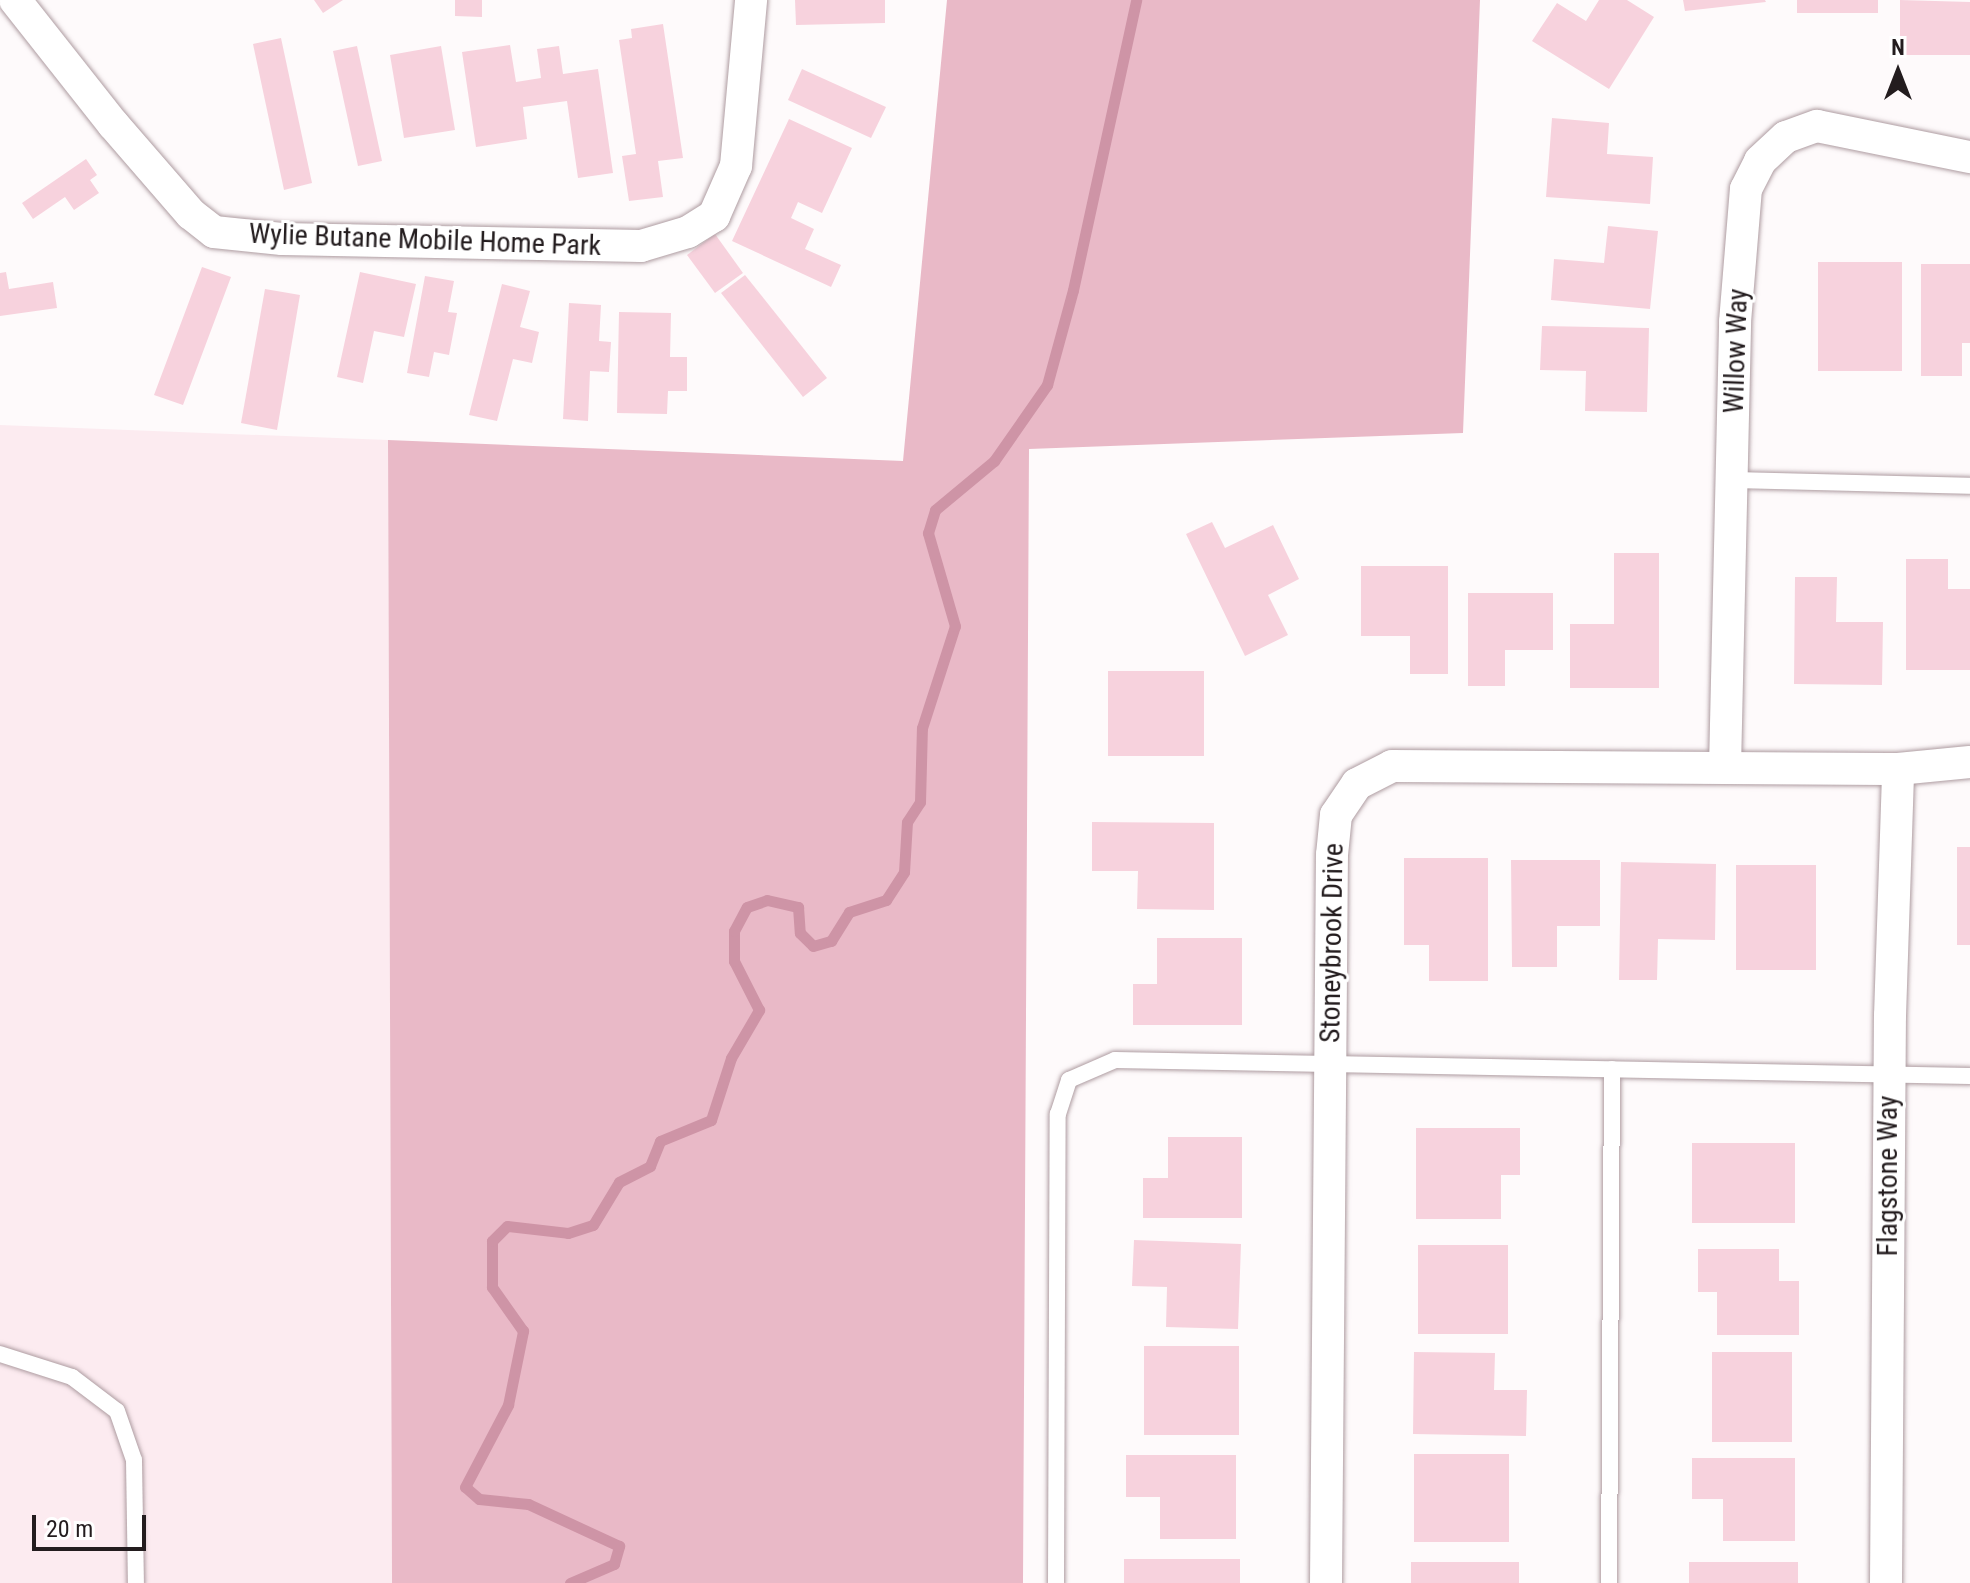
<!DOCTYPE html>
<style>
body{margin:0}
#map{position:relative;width:1970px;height:1583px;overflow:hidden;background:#fefafb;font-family:"Roboto Condensed",sans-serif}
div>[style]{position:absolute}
.built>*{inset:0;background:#fcebf0}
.green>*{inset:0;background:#e9b9c7}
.stream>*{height:11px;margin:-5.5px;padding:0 5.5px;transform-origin:5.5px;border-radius:5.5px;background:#ce94a6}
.building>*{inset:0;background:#f7d2dd}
.roads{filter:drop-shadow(0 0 2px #ae9ca1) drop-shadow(0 0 2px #ae9ca1)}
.lane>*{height:16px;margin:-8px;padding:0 8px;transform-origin:8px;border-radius:8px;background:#fff}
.street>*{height:32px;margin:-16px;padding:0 16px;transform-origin:16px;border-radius:16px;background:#fff}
span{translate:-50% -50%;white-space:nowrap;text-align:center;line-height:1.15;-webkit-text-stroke:6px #fff;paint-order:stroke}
.street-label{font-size:28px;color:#231c1e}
.north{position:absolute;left:1858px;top:32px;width:80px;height:80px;-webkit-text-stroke:6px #fff;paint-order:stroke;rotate:0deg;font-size:22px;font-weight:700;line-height:32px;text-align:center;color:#231c1e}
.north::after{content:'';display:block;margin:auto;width:28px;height:36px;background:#231c1e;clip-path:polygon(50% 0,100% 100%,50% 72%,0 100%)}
.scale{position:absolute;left:32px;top:1515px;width:114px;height:36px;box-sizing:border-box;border:4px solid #231c1e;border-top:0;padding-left:10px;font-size:24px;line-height:28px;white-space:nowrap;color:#231c1e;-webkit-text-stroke:6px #fff;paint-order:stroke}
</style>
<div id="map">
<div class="built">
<div style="clip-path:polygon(0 425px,388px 440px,392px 1583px,0 1583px)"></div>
</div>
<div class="green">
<div style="clip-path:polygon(947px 0,1480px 0,1463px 433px,1029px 449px,1023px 1583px,392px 1583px,388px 440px,903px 461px)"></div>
</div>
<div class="stream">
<div style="left:570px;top:1583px;width:48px;rotate:-23.4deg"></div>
<div style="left:614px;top:1564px;width:19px;rotate:-74deg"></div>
<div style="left:619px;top:1546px;width:100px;rotate:-155.2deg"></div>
<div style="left:528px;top:1504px;width:49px;rotate:-174.2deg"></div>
<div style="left:479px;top:1499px;width:18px;rotate:-139deg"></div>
<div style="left:465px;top:1487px;width:93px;rotate:-62.3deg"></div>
<div style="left:508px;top:1405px;width:76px;rotate:-78.5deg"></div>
<div style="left:523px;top:1331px;width:54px;rotate:-125.2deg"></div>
<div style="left:492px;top:1287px;width:46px;rotate:-90deg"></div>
<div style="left:492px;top:1241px;width:21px;rotate:-45deg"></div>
<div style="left:507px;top:1226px;width:61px;rotate:6.5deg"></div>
<div style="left:568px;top:1233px;width:26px;rotate:-18deg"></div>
<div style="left:593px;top:1225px;width:50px;rotate:-58.8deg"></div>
<div style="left:619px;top:1182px;width:35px;rotate:-27deg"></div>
<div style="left:650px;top:1166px;width:27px;rotate:-68deg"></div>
<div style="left:660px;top:1141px;width:55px;rotate:-22.4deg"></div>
<div style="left:711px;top:1120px;width:65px;rotate:-72.1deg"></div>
<div style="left:731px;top:1058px;width:56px;rotate:-59.7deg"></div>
<div style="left:759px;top:1010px;width:55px;rotate:-117deg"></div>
<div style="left:734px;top:961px;width:30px;rotate:-90deg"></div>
<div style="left:734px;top:931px;width:27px;rotate:-62deg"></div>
<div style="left:747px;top:907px;width:21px;rotate:-19deg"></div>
<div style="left:767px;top:900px;width:32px;rotate:13deg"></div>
<div style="left:798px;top:907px;width:26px;rotate:86deg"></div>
<div style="left:800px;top:933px;width:18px;rotate:45deg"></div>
<div style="left:813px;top:946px;width:19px;rotate:-16deg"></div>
<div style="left:831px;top:941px;width:34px;rotate:-58deg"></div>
<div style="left:849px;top:912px;width:39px;rotate:-18deg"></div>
<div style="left:886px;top:900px;width:33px;rotate:-57deg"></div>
<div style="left:904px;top:872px;width:50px;rotate:-86.6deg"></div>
<div style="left:907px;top:822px;width:24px;rotate:-57deg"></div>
<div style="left:920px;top:802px;width:74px;rotate:-88.5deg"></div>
<div style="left:922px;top:728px;width:107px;rotate:-72.1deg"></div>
<div style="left:955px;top:626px;width:97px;rotate:-106.2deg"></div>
<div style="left:928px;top:533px;width:24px;rotate:-73deg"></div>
<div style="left:935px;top:510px;width:77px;rotate:-39.7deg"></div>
<div style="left:994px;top:461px;width:93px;rotate:-55.1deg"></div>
<div style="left:1047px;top:385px;width:98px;rotate:-74.7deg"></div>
<div style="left:1073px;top:290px;width:297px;rotate:-77.7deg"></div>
</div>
<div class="building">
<div style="clip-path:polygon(314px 0,343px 0,323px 13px)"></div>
<div style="clip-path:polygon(455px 0,482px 0,482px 17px,455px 16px)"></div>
<div style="clip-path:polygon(795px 0,885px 0,885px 23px,796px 25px)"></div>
<div style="clip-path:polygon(1599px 0,1627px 0,1654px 17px,1609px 89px,1532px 41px,1557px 3px,1586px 21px)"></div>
<div style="clip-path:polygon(1683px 0,1765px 0,1766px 2px,1685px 11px)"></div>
<div style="clip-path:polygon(1797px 0,1878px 0,1878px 13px,1797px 13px)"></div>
<div style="clip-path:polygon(1900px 0,1970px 2px,1970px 55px,1900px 55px)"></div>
<div style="clip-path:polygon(663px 24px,683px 158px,658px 161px,663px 197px,629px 201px,622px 156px,636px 154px,619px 40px,632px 38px,631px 29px)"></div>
<div style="clip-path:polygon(281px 38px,312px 183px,284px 190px,253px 44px)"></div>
<div style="clip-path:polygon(510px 45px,516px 82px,541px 78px,537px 49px,559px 46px,563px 74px,598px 69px,613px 173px,578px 178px,567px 101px,523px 107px,527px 139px,476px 147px,462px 52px)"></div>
<div style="clip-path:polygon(357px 46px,382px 161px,358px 166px,333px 51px)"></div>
<div style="clip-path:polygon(441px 46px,455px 130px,404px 138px,390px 55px)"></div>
<div style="clip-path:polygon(802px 69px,886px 107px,871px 138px,788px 100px)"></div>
<div style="clip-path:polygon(1552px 118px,1609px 123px,1607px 154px,1653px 157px,1650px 204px,1546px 197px)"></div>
<div style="clip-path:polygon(789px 119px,852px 148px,822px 213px,798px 202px,791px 218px,814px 229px,805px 249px,841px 265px,831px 287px,732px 241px)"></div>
<div style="clip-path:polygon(86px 159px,97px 175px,90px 180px,99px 193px,74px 210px,65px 197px,33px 219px,22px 203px)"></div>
<div style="clip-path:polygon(1608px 226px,1658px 231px,1650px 309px,1551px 300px,1554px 259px,1604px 263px)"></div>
<div style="clip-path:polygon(715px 234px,743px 273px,715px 293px,687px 255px)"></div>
<div style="clip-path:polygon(1818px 262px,1902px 262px,1902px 371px,1818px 371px)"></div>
<div style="clip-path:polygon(1921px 264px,1970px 264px,1970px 343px,1962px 343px,1962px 376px,1921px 376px)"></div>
<div style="clip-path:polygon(202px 267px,231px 277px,183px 405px,154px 395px)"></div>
<div style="clip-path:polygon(6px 272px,9px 289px,53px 282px,57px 308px,0 316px,0 273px)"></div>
<div style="clip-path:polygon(360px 272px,416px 284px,404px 337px,374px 331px,363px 383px,337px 377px)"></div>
<div style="clip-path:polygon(745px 275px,827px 378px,803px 397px,721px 293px)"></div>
<div style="clip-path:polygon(425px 276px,454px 281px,448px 312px,457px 313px,449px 355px,434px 352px,429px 377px,407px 373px)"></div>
<div style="clip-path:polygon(502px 284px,530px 291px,520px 327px,539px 332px,532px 363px,513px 359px,497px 421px,469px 415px)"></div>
<div style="clip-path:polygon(265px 289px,300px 295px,277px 430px,241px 423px)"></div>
<div style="clip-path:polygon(569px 303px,601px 305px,599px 341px,611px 342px,609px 372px,590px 371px,588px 421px,563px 419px)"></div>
<div style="clip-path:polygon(619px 312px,671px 313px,670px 357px,687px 357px,687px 391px,668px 391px,667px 414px,617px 413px)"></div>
<div style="clip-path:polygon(1542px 326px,1649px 328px,1647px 412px,1585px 411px,1586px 371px,1540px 370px)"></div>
<div style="clip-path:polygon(1212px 522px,1225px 548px,1273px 525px,1299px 579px,1268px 595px,1288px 635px,1245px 656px,1186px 534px)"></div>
<div style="clip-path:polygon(1614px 553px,1659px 553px,1659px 688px,1570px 688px,1570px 624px,1614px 624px)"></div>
<div style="clip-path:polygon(1906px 559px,1948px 559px,1948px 589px,1970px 589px,1970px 670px,1906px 670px)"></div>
<div style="clip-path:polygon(1361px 566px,1448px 566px,1448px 674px,1410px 674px,1410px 636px,1361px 636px)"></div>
<div style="clip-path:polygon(1795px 577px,1837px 577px,1836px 622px,1883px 622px,1882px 685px,1794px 684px)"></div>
<div style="clip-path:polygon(1468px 593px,1553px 593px,1553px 650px,1505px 650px,1505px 686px,1468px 686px)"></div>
<div style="clip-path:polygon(1108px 671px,1204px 671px,1204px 756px,1108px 756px)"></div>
<div style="clip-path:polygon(1092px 822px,1214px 823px,1214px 910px,1137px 909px,1138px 871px,1092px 871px)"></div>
<div style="clip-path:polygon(1957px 847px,1970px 847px,1970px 945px,1957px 945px)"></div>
<div style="clip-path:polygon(1404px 858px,1488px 858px,1488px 981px,1429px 981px,1429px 945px,1404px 945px)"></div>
<div style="clip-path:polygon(1511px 860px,1600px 860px,1600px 926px,1557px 926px,1557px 967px,1512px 967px)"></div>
<div style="clip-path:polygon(1621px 862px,1716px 864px,1715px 940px,1658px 939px,1657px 980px,1619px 980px)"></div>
<div style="clip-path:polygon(1736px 865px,1816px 865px,1816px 970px,1736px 970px)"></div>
<div style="clip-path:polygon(1157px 938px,1242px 938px,1242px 1025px,1133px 1025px,1133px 984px,1157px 984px)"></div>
<div style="clip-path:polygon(1416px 1128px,1520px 1128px,1520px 1175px,1501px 1175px,1501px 1219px,1416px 1219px)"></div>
<div style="clip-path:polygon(1168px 1137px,1242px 1137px,1242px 1218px,1143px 1218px,1143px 1178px,1168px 1178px)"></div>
<div style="clip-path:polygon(1692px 1143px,1795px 1143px,1795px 1223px,1692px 1223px)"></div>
<div style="clip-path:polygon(1134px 1240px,1241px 1244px,1238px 1329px,1166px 1327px,1167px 1287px,1132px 1286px)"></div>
<div style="clip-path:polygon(1418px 1245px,1508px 1245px,1508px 1334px,1418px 1334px)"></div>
<div style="clip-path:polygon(1698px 1249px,1779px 1249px,1779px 1281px,1799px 1281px,1799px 1335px,1717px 1335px,1717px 1292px,1698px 1292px)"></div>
<div style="clip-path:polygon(1144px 1346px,1239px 1346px,1239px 1435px,1144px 1435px)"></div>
<div style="clip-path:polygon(1414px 1352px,1495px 1353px,1494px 1390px,1527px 1390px,1526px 1436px,1413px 1434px)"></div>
<div style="clip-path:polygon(1712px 1352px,1792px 1352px,1792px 1442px,1712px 1442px)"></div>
<div style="clip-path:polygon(1414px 1454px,1509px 1454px,1509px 1542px,1414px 1542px)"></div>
<div style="clip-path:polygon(1126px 1455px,1236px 1455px,1236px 1539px,1160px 1539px,1160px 1497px,1126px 1497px)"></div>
<div style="clip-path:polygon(1692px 1458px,1795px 1458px,1795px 1541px,1723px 1541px,1723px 1499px,1692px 1499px)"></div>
<div style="clip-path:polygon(1124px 1559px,1240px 1559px,1240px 1583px,1124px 1583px)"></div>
<div style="clip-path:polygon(1411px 1562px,1519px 1562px,1519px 1583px,1411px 1583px)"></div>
<div style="clip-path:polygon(1689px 1562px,1798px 1562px,1798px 1583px,1689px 1583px)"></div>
</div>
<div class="roads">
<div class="lane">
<div style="left:1732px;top:480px;width:238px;rotate:1.4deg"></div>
<div style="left:0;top:1354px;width:76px;rotate:17.7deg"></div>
<div style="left:72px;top:1377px;width:56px;rotate:37.1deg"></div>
<div style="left:117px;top:1411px;width:52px;rotate:70.9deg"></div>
<div style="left:134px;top:1460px;width:123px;rotate:89.1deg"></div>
<div style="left:1056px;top:1583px;width:469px;rotate:-89.8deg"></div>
<div style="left:1058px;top:1114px;width:36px;rotate:-72deg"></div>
<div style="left:1069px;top:1080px;width:50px;rotate:-23.5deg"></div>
<div style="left:1115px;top:1060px;width:855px;rotate:1.07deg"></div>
<div style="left:1609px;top:1583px;width:514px;rotate:-89.67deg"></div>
</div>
<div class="street">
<div style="left:15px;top:0;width:158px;rotate:51.7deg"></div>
<div style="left:113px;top:124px;width:119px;rotate:49.1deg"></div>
<div style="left:191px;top:214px;width:29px;rotate:38deg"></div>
<div style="left:214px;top:232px;width:68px;rotate:5.9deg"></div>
<div style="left:282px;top:239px;width:359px;rotate:1.1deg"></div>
<div style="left:641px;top:246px;width:49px;rotate:-16.6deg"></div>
<div style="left:688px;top:232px;width:31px;rotate:-32deg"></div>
<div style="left:714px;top:216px;width:55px;rotate:-66.3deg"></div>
<div style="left:736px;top:166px;width:167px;rotate:-84.8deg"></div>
<div style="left:1725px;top:768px;width:446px;rotate:-88.7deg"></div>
<div style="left:1735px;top:322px;width:133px;rotate:-85.3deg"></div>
<div style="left:1746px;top:189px;width:31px;rotate:-63deg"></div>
<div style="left:1760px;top:161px;width:35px;rotate:-43deg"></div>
<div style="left:1786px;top:137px;width:33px;rotate:-20deg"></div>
<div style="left:1817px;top:126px;width:156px;rotate:11.5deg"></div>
<div style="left:1326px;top:1583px;width:728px;rotate:-89.53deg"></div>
<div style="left:1332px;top:855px;width:40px;rotate:-84.3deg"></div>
<div style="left:1336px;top:815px;width:37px;rotate:-56deg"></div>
<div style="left:1357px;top:784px;width:39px;rotate:-27deg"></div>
<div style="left:1392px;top:766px;width:506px;rotate:0.34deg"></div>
<div style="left:1898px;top:769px;width:72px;rotate:-5.6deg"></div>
<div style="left:1886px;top:1583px;width:567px;rotate:-89.6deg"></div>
<div style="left:1890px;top:1016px;width:247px;rotate:-88.1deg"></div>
</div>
</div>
<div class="street-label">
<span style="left:425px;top:240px;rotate:2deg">Wylie Butane Mobile Home Park</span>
<span style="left:1736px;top:351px;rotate:-88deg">Willow Way</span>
<span style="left:1332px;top:943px;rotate:-89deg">Stoneybrook Drive</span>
<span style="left:1888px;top:1176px;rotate:-90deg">Flagstone Way</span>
</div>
<div class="north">N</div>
<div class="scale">20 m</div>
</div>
